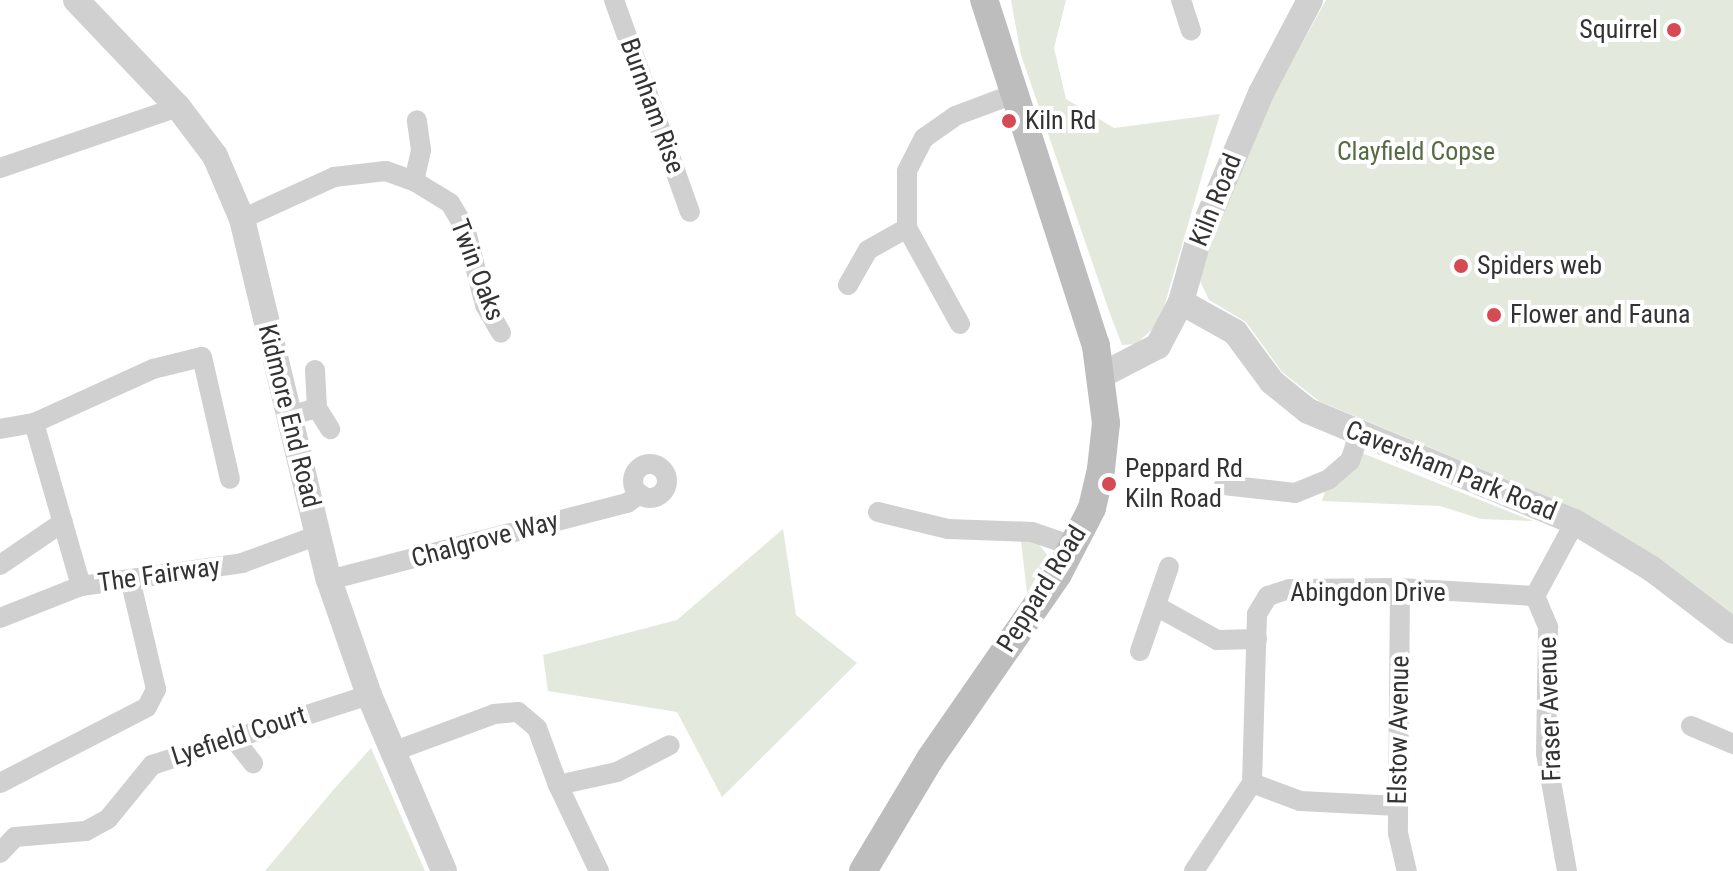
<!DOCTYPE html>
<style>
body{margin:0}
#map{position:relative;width:1733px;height:871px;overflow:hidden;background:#fff;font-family:"Roboto Condensed",sans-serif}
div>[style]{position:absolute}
.green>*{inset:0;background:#e3e9dd}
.minor>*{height:20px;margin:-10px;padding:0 10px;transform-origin:10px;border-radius:10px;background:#d0d0d0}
.minor>.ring{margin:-10px;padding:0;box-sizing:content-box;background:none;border:20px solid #d0d0d0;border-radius:50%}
.tertiary>*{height:26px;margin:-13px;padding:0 13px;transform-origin:13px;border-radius:13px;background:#d0d0d0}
.secondary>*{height:28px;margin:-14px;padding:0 14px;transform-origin:14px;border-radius:14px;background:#bdbdbd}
.dots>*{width:22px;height:22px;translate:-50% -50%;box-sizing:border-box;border:4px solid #fff;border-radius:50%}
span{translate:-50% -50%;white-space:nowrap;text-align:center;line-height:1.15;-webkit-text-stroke:8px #fff;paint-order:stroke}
.poi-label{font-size:26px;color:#333}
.right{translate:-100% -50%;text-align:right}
.left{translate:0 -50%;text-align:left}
.street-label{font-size:26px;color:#333}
.park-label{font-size:26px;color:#566b44}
</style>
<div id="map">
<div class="green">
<div style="clip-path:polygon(1011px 0,1066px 0,1054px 48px,1066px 99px,1114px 128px,1220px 114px,1164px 307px,1157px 325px,1136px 344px,1122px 345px,1109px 311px,1021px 55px)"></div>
<div style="clip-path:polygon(1326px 0,1733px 0,1733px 618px,1647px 552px,1575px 508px,1319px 401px,1282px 372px,1246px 322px,1209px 300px,1200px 281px,1209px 247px,1272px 98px)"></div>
<div style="clip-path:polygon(1354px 449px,1367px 455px,1533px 521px,1481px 519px,1440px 506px,1322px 501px,1329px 479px)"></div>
<div style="clip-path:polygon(783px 529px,796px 615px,857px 663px,722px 797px,677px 712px,548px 691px,543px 655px,677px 620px)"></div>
<div style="clip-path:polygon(1021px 541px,1037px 542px,1049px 557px,1027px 593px)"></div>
<div style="clip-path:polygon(371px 748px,425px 871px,265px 871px,335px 788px)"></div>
</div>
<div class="minor">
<div style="left:614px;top:0;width:225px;rotate:70.3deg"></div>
<div style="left:1181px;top:0;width:32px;rotate:72deg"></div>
<div style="left:0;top:168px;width:188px;rotate:-18.9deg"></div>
<div style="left:414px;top:181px;width:32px;rotate:-77deg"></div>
<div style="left:421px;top:150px;width:30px;rotate:-98deg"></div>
<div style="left:242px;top:219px;width:101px;rotate:-24.5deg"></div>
<div style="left:334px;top:177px;width:52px;rotate:-6.6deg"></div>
<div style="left:386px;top:171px;width:30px;rotate:20deg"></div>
<div style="left:414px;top:181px;width:42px;rotate:31.4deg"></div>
<div style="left:450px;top:203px;width:29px;rotate:59deg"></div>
<div style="left:465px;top:228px;width:80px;rotate:75.4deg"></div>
<div style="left:485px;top:305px;width:32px;rotate:60deg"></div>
<div style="left:848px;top:285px;width:40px;rotate:-60.3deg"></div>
<div style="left:868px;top:250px;width:45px;rotate:-29.4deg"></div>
<div style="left:960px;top:324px;width:110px;rotate:-118.9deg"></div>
<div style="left:907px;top:228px;width:57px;rotate:-90deg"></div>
<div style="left:907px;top:171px;width:37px;rotate:-63deg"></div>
<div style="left:924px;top:138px;width:38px;rotate:-35deg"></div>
<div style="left:955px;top:116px;width:66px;rotate:-20.4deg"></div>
<div style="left:315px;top:370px;width:38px;rotate:87deg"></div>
<div style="left:289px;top:416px;width:29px;rotate:-16deg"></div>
<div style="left:317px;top:408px;width:25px;rotate:58deg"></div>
<div style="left:34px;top:423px;width:170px;rotate:73.9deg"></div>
<div style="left:0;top:429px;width:35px;rotate:-10deg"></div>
<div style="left:34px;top:423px;width:131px;rotate:-24.4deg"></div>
<div style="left:153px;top:369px;width:50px;rotate:-13.8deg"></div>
<div style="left:202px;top:357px;width:125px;rotate:77.1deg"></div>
<div class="ring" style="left:633px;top:464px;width:14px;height:14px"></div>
<div style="left:1224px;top:485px;width:71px;rotate:6.4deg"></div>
<div style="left:1295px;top:493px;width:37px;rotate:-22deg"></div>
<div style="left:1329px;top:479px;width:28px;rotate:-41deg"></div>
<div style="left:1350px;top:461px;width:28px;rotate:-71deg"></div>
<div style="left:878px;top:512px;width:72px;rotate:13.7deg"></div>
<div style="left:948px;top:529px;width:84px;rotate:2deg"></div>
<div style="left:1032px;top:532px;width:43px;rotate:18.9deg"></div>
<div style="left:0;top:565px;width:76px;rotate:-34.3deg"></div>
<div style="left:329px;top:580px;width:308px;rotate:-14.5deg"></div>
<div style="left:627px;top:503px;width:16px;rotate:-35deg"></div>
<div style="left:1400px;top:588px;width:245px;rotate:90.5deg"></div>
<div style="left:1398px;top:833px;width:39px;rotate:77deg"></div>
<div style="left:1535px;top:596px;width:34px;rotate:67deg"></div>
<div style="left:1548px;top:627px;width:126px;rotate:90.9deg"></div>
<div style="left:1546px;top:753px;width:120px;rotate:79.9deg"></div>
<div style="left:1156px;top:606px;width:70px;rotate:29.1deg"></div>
<div style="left:1217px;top:640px;width:40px;rotate:-1.4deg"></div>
<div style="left:0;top:618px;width:87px;rotate:-21.6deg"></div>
<div style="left:81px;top:586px;width:163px;rotate:-8.1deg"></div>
<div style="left:242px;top:563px;width:81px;rotate:-20.2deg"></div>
<div style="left:1140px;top:651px;width:89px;rotate:-71deg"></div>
<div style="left:1691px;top:726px;width:46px;rotate:23.2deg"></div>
<div style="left:231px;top:735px;width:36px;rotate:52deg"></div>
<div style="left:392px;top:752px;width:109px;rotate:-20.4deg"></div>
<div style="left:494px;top:714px;width:24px;rotate:-5deg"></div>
<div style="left:518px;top:712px;width:25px;rotate:40deg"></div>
<div style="left:537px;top:728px;width:61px;rotate:69.8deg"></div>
<div style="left:558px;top:785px;width:60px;rotate:-12.4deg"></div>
<div style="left:617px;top:772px;width:59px;rotate:-27deg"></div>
<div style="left:0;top:783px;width:165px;rotate:-27.3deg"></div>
<div style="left:147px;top:707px;width:20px;rotate:-63deg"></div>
<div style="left:156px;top:689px;width:113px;rotate:-103.3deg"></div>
<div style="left:1252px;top:783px;width:51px;rotate:20.6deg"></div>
<div style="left:1300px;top:801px;width:98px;rotate:2.9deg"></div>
<div style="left:558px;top:785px;width:95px;rotate:64.5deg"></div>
<div style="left:0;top:853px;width:22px;rotate:-47deg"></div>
<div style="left:15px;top:837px;width:71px;rotate:-4.8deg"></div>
<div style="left:86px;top:831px;width:25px;rotate:-29deg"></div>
<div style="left:108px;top:819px;width:70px;rotate:-50.8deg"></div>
<div style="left:152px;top:765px;width:228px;rotate:-17.9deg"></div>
<div style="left:1194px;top:871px;width:105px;rotate:-56.6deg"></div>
<div style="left:1252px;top:783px;width:169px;rotate:-88.3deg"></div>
<div style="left:1257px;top:614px;width:21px;rotate:-59deg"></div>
<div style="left:1268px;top:596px;width:22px;rotate:-18deg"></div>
<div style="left:1289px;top:589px;width:111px;rotate:-0.5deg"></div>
<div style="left:1400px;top:588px;width:135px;rotate:3.4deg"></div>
<div style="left:1535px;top:596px;width:84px;rotate:-61.6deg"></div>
</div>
<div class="tertiary">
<div style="left:76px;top:0;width:148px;rotate:46.4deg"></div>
<div style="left:178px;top:107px;width:61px;rotate:52.9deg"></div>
<div style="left:215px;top:156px;width:69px;rotate:66.8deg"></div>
<div style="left:242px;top:219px;width:371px;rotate:76.5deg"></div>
<div style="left:329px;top:580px;width:122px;rotate:70.8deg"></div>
<div style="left:369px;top:695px;width:191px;rotate:66.9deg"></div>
<div style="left:1181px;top:302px;width:62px;rotate:29.1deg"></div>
<div style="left:1235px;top:332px;width:62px;rotate:53.5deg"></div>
<div style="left:1272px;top:382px;width:46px;rotate:38.9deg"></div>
<div style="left:1308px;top:411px;width:289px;rotate:22.6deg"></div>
<div style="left:1575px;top:522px;width:90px;rotate:31.4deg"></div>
<div style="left:1652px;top:569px;width:102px;rotate:37.4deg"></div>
<div style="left:1102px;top:375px;width:63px;rotate:-27.4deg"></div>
<div style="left:1158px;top:346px;width:50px;rotate:-62.4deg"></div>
<div style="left:1181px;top:302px;width:63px;rotate:-74.4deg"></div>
<div style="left:1198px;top:241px;width:161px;rotate:-66.9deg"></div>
<div style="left:1261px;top:93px;width:105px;rotate:-62.2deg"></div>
</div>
<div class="secondary">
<div style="left:863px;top:871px;width:131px;rotate:-59.1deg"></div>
<div style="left:930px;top:759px;width:225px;rotate:-55.3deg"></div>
<div style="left:1058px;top:574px;width:74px;rotate:-62.7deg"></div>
<div style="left:1092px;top:508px;width:40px;rotate:-77deg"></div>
<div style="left:1101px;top:469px;width:46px;rotate:-83.8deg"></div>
<div style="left:1106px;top:423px;width:78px;rotate:-97.4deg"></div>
<div style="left:1096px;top:346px;width:364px;rotate:-107.9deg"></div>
</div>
<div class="dots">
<div style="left:1674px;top:30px;background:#d54a53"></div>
<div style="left:1009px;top:121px;background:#d54a53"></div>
<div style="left:1461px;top:266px;background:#d54a53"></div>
<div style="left:1494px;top:315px;background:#d54a53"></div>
<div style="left:1109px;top:484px;background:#d54a53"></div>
</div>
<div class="poi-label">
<span class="right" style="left:1658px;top:30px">Squirrel</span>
<span class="left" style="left:1025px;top:121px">Kiln Rd</span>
<span class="left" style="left:1477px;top:266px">Spiders web</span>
<span class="left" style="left:1510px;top:315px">Flower and Fauna</span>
<span class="left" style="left:1125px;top:484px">Peppard Rd<br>Kiln Road</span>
</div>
<div class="street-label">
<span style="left:652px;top:106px;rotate:70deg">Burnham Rise</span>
<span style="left:1216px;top:200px;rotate:-68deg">Kiln Road</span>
<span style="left:477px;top:270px;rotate:69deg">Twin Oaks</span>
<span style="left:289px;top:416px;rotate:76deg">Kidmore End Road</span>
<span style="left:1451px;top:471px;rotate:22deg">Caversham Park Road</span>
<span style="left:485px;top:540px;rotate:-15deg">Chalgrove Way</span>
<span style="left:159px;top:575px;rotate:-8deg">The Fairway</span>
<span style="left:1042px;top:589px;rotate:-58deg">Peppard Road</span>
<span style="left:1368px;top:593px">Abingdon Drive</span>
<span style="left:1550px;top:709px;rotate:-92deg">Fraser Avenue</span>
<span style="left:1399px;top:730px;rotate:-89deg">Elstow Avenue</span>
<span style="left:239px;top:736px;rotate:-18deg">Lyefield Court</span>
</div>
<div class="park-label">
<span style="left:1416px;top:152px">Clayfield Copse</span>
</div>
</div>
